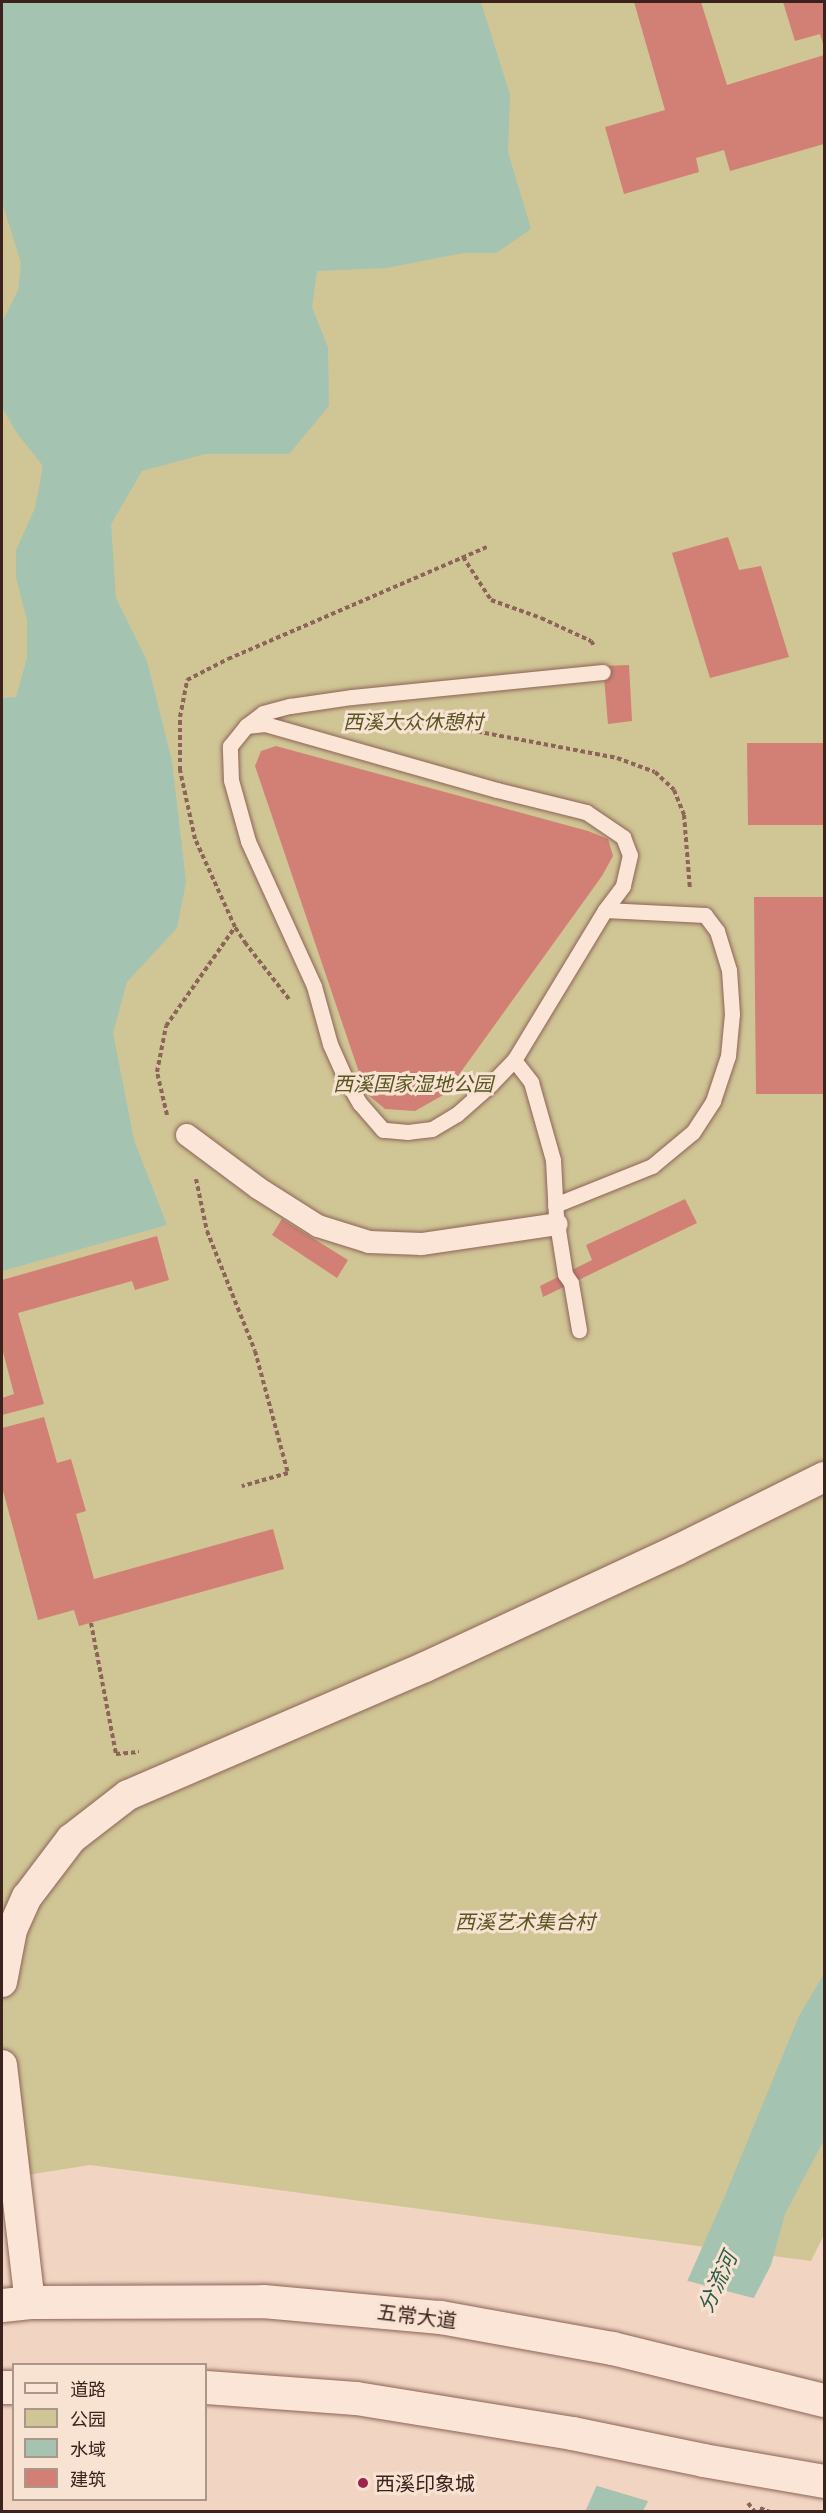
<!DOCTYPE html>
<meta charset="utf-8">
<style>
body{margin:0}
#map{position:relative;width:826px;height:2513px;overflow:hidden;background:#f1d5c2;font-family:"PT Serif","Noto Sans SC",serif}
div>[style]{position:absolute}
.green>*{inset:0;background:#d0c595}
.water>*{inset:0;background:#a5c3b1}
.pier>*{inset:0;background:#f1d5c2}
.building>*{inset:0;background:#d28075}
.path>*{height:4px;margin-top:-2px;transform-origin:0;background:repeating-linear-gradient(90deg,#8c6458 0 4.5px,transparent 0 7.5px)}
.roads{filter:drop-shadow(0 0 2px #8c6458) drop-shadow(0 0 2px #8c6458)}
.service>*{height:15px;margin:-7.5px;padding:0 7.5px;transform-origin:7.5px;border-radius:7.5px;background:#fbe5d6}
.pedestrian>*{height:22px;margin:-11px;padding:0 11px;transform-origin:11px;border-radius:11px;background:#fbe5d6}
.minor>*{height:30px;margin:-15px;padding:0 15px;transform-origin:15px;border-radius:15px;background:#fbe5d6}
.secondary>*{height:33px;margin:-16.5px;padding:0 16.5px;transform-origin:16.5px;border-radius:16.5px;background:#fbe5d6}
.dots>*{width:16px;height:16px;translate:-50% -50%;box-sizing:border-box;border:3px solid #f8e2d2;border-radius:50%}
span{translate:-50% -50%;white-space:nowrap;text-align:center;line-height:1.15;-webkit-text-stroke:6px #f8e2d2;paint-order:stroke}
.park-label{font-size:20px;color:#595622;font-style:italic}
.street-label{font-size:20px;color:#3b221d}
.poi-label{font-size:20px;color:#3b221d}
.left{translate:0 -50%;text-align:left}
.water-label{font-size:21px;color:#2b5c4a;font-style:italic}
.frame{position:absolute;inset:0;border:3px solid #3b221d;pointer-events:none}
.legend{position:absolute;left:12px;top:2363px;width:195px;height:138px;box-sizing:border-box;background:#f8e2d2;border:2px solid #ac958a;margin:0;padding:8px 10px;list-style:none;font-size:18px;color:#3b221d}
.legend li{display:flex;align-items:center;gap:12px;height:30px}
.legend b{width:30px;border:2px solid #ac958a}
</style>
<div id="map">
<div class="green">
<div style="clip-path:polygon(2px 2px,824px 2px,824px 2235px,811px 2261px,90px 2165px,2px 2179px)"></div>
</div>
<div class="water">
<div style="clip-path:polygon(2px 2px,481px 2px,510px 95px,508px 152px,531px 229px,496px 253px,463px 253px,387px 268px,317px 271px,312px 308px,328px 347px,329px 406px,289px 454px,205px 454px,142px 471px,111px 524px,116px 598px,147px 661px,172px 761px,186px 882px,177px 928px,127px 982px,113px 1033px,134px 1140px,167px 1225px,2px 1271px,2px 698px,16px 697px,27px 658px,27px 620px,16px 578px,16px 550px,35px 508px,43px 466px,16px 432px,2px 407px,2px 322px,18px 290px,21px 263px,2px 202px)"></div>
<div style="clip-path:polygon(824px 1974px,824px 2140px,785px 2214px,771px 2265px,643px 2511px,585px 2512px,724px 2198px,799px 2016px)"></div>
</div>
<div class="pier">
<div style="clip-path:polygon(684px 2280px,757px 2299px,651px 2502px,594px 2485px)"></div>
</div>
<div class="building">
<div style="clip-path:polygon(634px 2px,701px 2px,727px 85px,824px 55px,824px 144px,730px 171px,724px 150px,696px 158px,699px 172px,624px 194px,605px 127px,665px 110px)"></div>
<div style="clip-path:polygon(783px 2px,824px 2px,824px 47px,820px 34px,795px 41px)"></div>
<div style="clip-path:polygon(728px 537px,739px 570px,761px 566px,789px 657px,710px 678px,672px 553px)"></div>
<div style="clip-path:polygon(629px 665px,632px 721px,608px 724px,603px 666px)"></div>
<div style="clip-path:polygon(747px 743px,824px 743px,824px 825px,748px 825px)"></div>
<div style="clip-path:polygon(276px 746px,588px 831px,608px 839px,613px 856px,602px 876px,445px 1094px,415px 1111px,385px 1109px,366px 1093px,255px 766px,261px 751px)"></div>
<div style="clip-path:polygon(754px 897px,824px 897px,824px 1094px,756px 1094px)"></div>
<div style="clip-path:polygon(685px 1199px,697px 1223px,543px 1297px,540px 1286px,592px 1260px,586px 1245px)"></div>
<div style="clip-path:polygon(282px 1219px,348px 1260px,337px 1278px,272px 1235px)"></div>
<div style="clip-path:polygon(157px 1236px,169px 1280px,135px 1290px,132px 1281px,18px 1313px,44px 1404px,2px 1415px,2px 1398px,14px 1394px,2px 1348px,2px 1280px)"></div>
<div style="clip-path:polygon(44px 1417px,57px 1463px,71px 1459px,86px 1511px,76px 1514px,94px 1579px,273px 1529px,284px 1569px,79px 1626px,74px 1610px,38px 1620px,2px 1487px,2px 1428px)"></div>
</div>
<div class="path">
<div style="left:463px;top:557px;width:51px;rotate:56.9deg"></div>
<div style="left:491px;top:600px;width:53px;rotate:19.8deg"></div>
<div style="left:541px;top:618px;width:55px;rotate:24.7deg"></div>
<div style="left:591px;top:641px;width:7px;rotate:56deg"></div>
<div style="left:411px;top:719px;width:210px;rotate:10.7deg"></div>
<div style="left:617px;top:758px;width:40px;rotate:20.2deg"></div>
<div style="left:655px;top:772px;width:26px;rotate:43deg"></div>
<div style="left:674px;top:790px;width:27px;rotate:68deg"></div>
<div style="left:684px;top:815px;width:74px;rotate:85.4deg"></div>
<div style="left:289px;top:999px;width:70px;rotate:-128deg"></div>
<div style="left:246px;top:944px;width:20px;rotate:-123deg"></div>
<div style="left:235px;top:927px;width:97px;rotate:-114.4deg"></div>
<div style="left:195px;top:839px;width:71px;rotate:-102.3deg"></div>
<div style="left:180px;top:770px;width:53px;rotate:-90deg"></div>
<div style="left:180px;top:717px;width:38px;rotate:-79deg"></div>
<div style="left:187px;top:680px;width:46px;rotate:-27.1deg"></div>
<div style="left:228px;top:659px;width:282px;rotate:-23.4deg"></div>
<div style="left:167px;top:1115px;width:44px;rotate:-103.1deg"></div>
<div style="left:157px;top:1072px;width:47px;rotate:-78.9deg"></div>
<div style="left:166px;top:1026px;width:121px;rotate:-55.1deg"></div>
<div style="left:196px;top:1179px;width:53px;rotate:78.1deg"></div>
<div style="left:207px;top:1231px;width:129px;rotate:68.2deg"></div>
<div style="left:255px;top:1351px;width:126px;rotate:74.9deg"></div>
<div style="left:288px;top:1473px;width:48px;rotate:164.2deg"></div>
<div style="left:91px;top:1623px;width:133px;rotate:79.2deg"></div>
<div style="left:116px;top:1754px;width:23px;rotate:-5deg"></div>
<div style="left:748px;top:2503px;width:11px;rotate:52deg"></div>
<div style="left:760px;top:2508px;width:11px;rotate:22deg"></div>
</div>
<div class="roads">
<div class="service">
<div style="left:246px;top:726px;width:19px;rotate:-6deg"></div>
<div style="left:265px;top:724px;width:241px;rotate:15.9deg"></div>
<div style="left:497px;top:790px;width:92px;rotate:13.9deg"></div>
<div style="left:586px;top:812px;width:45px;rotate:34deg"></div>
<div style="left:623px;top:837px;width:19px;rotate:69deg"></div>
<div style="left:630px;top:855px;width:32px;rotate:103deg"></div>
<div style="left:623px;top:886px;width:30px;rotate:127deg"></div>
<div style="left:605px;top:910px;width:175px;rotate:121.2deg"></div>
<div style="left:514px;top:1060px;width:33px;rotate:134deg"></div>
<div style="left:491px;top:1084px;width:45px;rotate:138.6deg"></div>
<div style="left:457px;top:1114px;width:29px;rotate:149deg"></div>
<div style="left:432px;top:1129px;width:24px;rotate:173deg"></div>
<div style="left:408px;top:1132px;width:25px;rotate:-175deg"></div>
<div style="left:383px;top:1130px;width:35px;rotate:-131deg"></div>
<div style="left:360px;top:1104px;width:28px;rotate:-120deg"></div>
<div style="left:346px;top:1080px;width:39px;rotate:-114deg"></div>
<div style="left:330px;top:1044px;width:60px;rotate:-105.4deg"></div>
<div style="left:314px;top:986px;width:159px;rotate:-114.5deg"></div>
<div style="left:248px;top:841px;width:63px;rotate:-105.6deg"></div>
<div style="left:231px;top:780px;width:34px;rotate:-92deg"></div>
<div style="left:230px;top:746px;width:26px;rotate:-51deg"></div>
<div style="left:246px;top:726px;width:21px;rotate:-37deg"></div>
<div style="left:263px;top:713px;width:28px;rotate:-15deg"></div>
<div style="left:290px;top:706px;width:63px;rotate:-8.3deg"></div>
<div style="left:352px;top:697px;width:252px;rotate:-5.7deg"></div>
<div style="left:514px;top:1060px;width:28px;rotate:52deg"></div>
<div style="left:531px;top:1082px;width:81px;rotate:74.2deg"></div>
<div style="left:553px;top:1160px;width:57px;rotate:87deg"></div>
<div style="left:556px;top:1217px;width:58px;rotate:81deg"></div>
<div style="left:565px;top:1274px;width:11px;rotate:56deg"></div>
<div style="left:571px;top:1283px;width:48px;rotate:80.3deg"></div>
<div style="left:555px;top:1205px;width:105px;rotate:-21.9deg"></div>
<div style="left:652px;top:1166px;width:53px;rotate:-39.7deg"></div>
<div style="left:693px;top:1132px;width:37px;rotate:-57deg"></div>
<div style="left:713px;top:1101px;width:47px;rotate:-71.6deg"></div>
<div style="left:728px;top:1056px;width:42px;rotate:-84.6deg"></div>
<div style="left:732px;top:1014px;width:44px;rotate:-93.9deg"></div>
<div style="left:729px;top:970px;width:41px;rotate:-107.1deg"></div>
<div style="left:717px;top:931px;width:20px;rotate:-127deg"></div>
<div style="left:705px;top:915px;width:100px;rotate:-177.1deg"></div>
</div>
<div class="pedestrian">
<div style="left:187px;top:1135px;width:89px;rotate:36.7deg"></div>
<div style="left:258px;top:1188px;width:71px;rotate:32.3deg"></div>
<div style="left:318px;top:1226px;width:53px;rotate:17.4deg"></div>
<div style="left:369px;top:1242px;width:53px;rotate:2.2deg"></div>
<div style="left:422px;top:1244px;width:136px;rotate:-8.4deg"></div>
</div>
<div class="minor">
<div style="left:2px;top:1982px;width:53px;rotate:-79.1deg"></div>
<div style="left:12px;top:1930px;width:36px;rotate:-66deg"></div>
<div style="left:27px;top:1897px;width:73px;rotate:-52.8deg"></div>
<div style="left:71px;top:1839px;width:72px;rotate:-37.7deg"></div>
<div style="left:128px;top:1795px;width:323px;rotate:-23.3deg"></div>
<div style="left:425px;top:1667px;width:278px;rotate:-24.9deg"></div>
<div style="left:677px;top:1550px;width:164px;rotate:-26.4deg"></div>
<div style="left:2px;top:2065px;width:239px;rotate:83.3deg"></div>
</div>
<div class="secondary">
<div style="left:2px;top:2305px;width:28px;rotate:-6deg"></div>
<div style="left:30px;top:2302px;width:233px;rotate:-0.2deg"></div>
<div style="left:263px;top:2301px;width:178px;rotate:5.2deg"></div>
<div style="left:440px;top:2317px;width:175px;rotate:10.2deg"></div>
<div style="left:612px;top:2348px;width:218px;rotate:13.8deg"></div>
<div style="left:2px;top:2387px;width:12px"></div>
<div style="left:206px;top:2387px;width:150px;rotate:4.2deg"></div>
<div style="left:356px;top:2398px;width:219px;rotate:9.2deg"></div>
<div style="left:572px;top:2433px;width:134px;rotate:11.6deg"></div>
<div style="left:703px;top:2460px;width:123px;rotate:9.8deg"></div>
</div>
</div>
<div class="dots">
<div style="left:363px;top:2483px;background:#9f244a"></div>
</div>
<div class="park-label">
<span style="left:413px;top:721px">西溪大众休憩村</span>
<span style="left:413px;top:1083px">西溪国家湿地公园</span>
<span style="left:525px;top:1921px">西溪艺术集合村</span>
</div>
<div class="street-label">
<span style="left:417px;top:2316px;rotate:7deg">五常大道</span>
</div>
<div class="poi-label">
<span class="left" style="left:375px;top:2483px">西溪印象城</span>
</div>
<div class="water-label">
<span style="left:717px;top:2282px;rotate:-65deg">分流河</span>
</div>
<div class="frame"></div>
<ul class="legend">
<li><b style="height:8px;background:#fbe5d6"></b>道路</li>
<li><b style="height:16px;background:#d0c595"></b>公园</li>
<li><b style="height:16px;background:#a5c3b1"></b>水域</li>
<li><b style="height:16px;background:#d28075"></b>建筑</li>
</ul>
</div>
